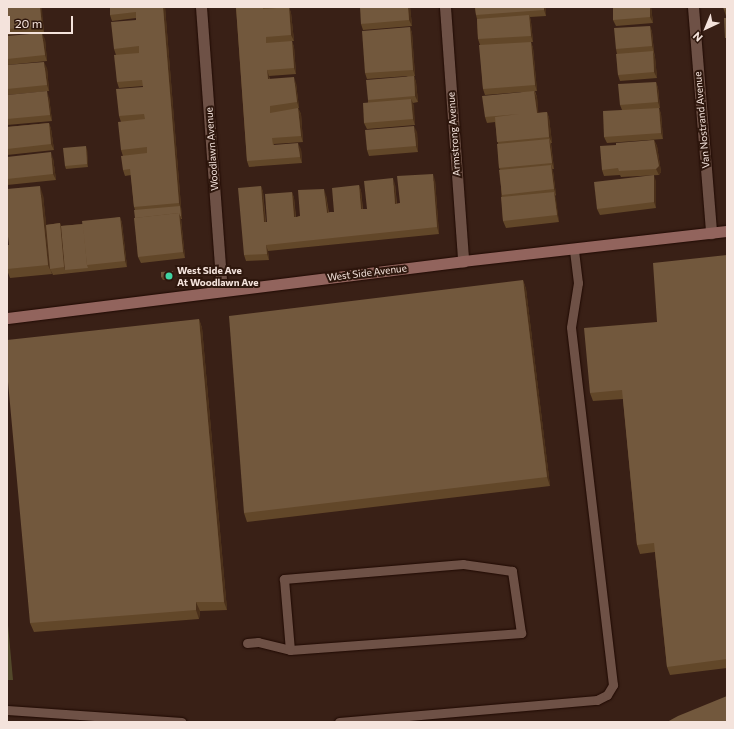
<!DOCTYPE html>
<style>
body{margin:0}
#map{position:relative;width:734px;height:729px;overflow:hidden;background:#392016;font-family:Commissioner,sans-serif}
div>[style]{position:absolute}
.green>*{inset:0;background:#53492b}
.roads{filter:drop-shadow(0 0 1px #1f0902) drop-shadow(0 0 1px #1f0902)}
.service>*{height:9px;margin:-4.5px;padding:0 4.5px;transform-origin:4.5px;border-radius:4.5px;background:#6e5146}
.minor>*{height:11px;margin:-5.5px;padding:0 5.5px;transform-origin:5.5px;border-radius:5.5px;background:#6e5146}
.tertiary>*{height:11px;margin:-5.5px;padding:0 5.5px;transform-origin:5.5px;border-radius:5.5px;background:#6e5146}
.secondary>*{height:11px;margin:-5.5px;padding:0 5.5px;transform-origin:5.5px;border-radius:5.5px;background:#92645d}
.wall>*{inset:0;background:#624729}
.shaded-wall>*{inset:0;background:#4b301a}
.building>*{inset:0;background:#72583d}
.dots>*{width:11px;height:11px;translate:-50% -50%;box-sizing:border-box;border:2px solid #2e170d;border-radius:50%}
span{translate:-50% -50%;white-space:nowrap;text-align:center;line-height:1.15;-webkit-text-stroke:4px #2e170d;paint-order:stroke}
.street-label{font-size:10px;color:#f4e3dc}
.poi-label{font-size:10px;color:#f4e3dc;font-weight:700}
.left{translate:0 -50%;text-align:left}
.frame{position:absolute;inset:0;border:8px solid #f4e3dc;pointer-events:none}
.north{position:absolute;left:686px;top:8px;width:40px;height:40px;-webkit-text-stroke:3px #2e170d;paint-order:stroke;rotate:224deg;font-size:11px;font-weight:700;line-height:16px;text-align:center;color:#f4e3dc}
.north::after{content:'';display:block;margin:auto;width:14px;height:18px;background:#f4e3dc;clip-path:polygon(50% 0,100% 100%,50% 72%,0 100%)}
.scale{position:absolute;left:8px;top:16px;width:65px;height:18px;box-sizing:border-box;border:2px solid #f4e3dc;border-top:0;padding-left:5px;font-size:12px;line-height:14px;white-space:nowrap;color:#f4e3dc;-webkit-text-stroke:3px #2e170d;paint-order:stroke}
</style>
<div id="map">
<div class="green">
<div style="clip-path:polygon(7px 614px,13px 680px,7px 680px)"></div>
</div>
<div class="roads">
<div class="service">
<div style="left:247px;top:643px;width:11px;rotate:-5deg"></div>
<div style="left:258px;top:642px;width:33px;rotate:14deg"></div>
<div style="left:290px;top:650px;width:232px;rotate:-4.2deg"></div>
<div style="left:521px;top:633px;width:63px;rotate:-98.3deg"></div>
<div style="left:512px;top:571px;width:49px;rotate:-171.9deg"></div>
<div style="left:463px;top:564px;width:180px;rotate:175.2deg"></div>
<div style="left:284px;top:579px;width:71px;rotate:85.2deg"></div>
<div style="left:7px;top:710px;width:175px;rotate:3.9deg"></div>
<div style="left:339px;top:722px;width:259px;rotate:-4.9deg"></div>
<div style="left:597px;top:700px;width:11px;rotate:-27deg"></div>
<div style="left:607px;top:695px;width:12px;rotate:-59deg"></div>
<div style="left:613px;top:685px;width:360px;rotate:-96.7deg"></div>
<div style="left:571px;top:327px;width:45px;rotate:-81deg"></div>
<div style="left:578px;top:283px;width:34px;rotate:-97deg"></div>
</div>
<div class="minor">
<div style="left:445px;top:7px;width:255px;rotate:85.9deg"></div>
<div style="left:693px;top:7px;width:227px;rotate:85.4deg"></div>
</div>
<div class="tertiary">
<div style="left:201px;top:7px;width:284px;rotate:85.8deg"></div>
</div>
<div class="secondary">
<div style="left:7px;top:318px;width:460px;rotate:-7.1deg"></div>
<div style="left:463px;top:261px;width:266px;rotate:-6.5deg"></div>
</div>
</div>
<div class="wall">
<div style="clip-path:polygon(7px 7px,41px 7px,44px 32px,7px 35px)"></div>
<div style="clip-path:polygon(110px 7px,165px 7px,182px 219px,181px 219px,185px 258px,141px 263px,138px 257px,135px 218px,135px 210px,134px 207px,131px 175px,125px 176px,123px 170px,123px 156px,121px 150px,121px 122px,119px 116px,143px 87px,143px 86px,119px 88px,117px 82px,116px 55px,114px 49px,136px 20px,136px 18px,112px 21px,110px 15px)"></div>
<div style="clip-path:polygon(236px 7px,285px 7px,265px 9px,289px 7px,291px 13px,294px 41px,292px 41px,294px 47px,296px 74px,269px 76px,270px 79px,296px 83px,299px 108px,298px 108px,301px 114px,303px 142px,274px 144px,274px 145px,301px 149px,302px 163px,249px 167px,247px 161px)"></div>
<div style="clip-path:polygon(410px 7px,412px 26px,363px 30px,361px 24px)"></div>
<div style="clip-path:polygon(475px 7px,546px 7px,546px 16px,530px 17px,531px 22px,533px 42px,531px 42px,533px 48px,537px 91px,535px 91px,537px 97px,538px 113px,547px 112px,549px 118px,552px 143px,551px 143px,554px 169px,552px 169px,553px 171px,556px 195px,555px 196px,559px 222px,506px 228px,503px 221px,500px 170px,499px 168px,498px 144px,495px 122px,487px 123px,485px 117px,522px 92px,485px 95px,483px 89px,480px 45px,478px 39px,477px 19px,476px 15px)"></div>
<div style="clip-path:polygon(613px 7px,651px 7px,653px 23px,616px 26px,613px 20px)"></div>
<div style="clip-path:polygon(727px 7px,727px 16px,726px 16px,724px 10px)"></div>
<div style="clip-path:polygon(650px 26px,652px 32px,654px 52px,655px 57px,657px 78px,620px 81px,618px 75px,617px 54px,616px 49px)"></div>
<div style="clip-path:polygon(410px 27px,412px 33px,415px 76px,414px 76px,416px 82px,418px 102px,413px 103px,415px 125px,367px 129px,364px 123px,368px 102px,368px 100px,408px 76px,367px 79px,365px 73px)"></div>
<div style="clip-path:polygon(7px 36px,45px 39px,47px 61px,7px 65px)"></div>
<div style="clip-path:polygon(7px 65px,47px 68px,49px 91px,7px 95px)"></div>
<div style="clip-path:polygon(656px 82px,658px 88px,660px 108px,645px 109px,659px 108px,661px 114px,663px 139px,607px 143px,604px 137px,622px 110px,620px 105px)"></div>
<div style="clip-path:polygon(7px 95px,49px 97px,52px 121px,7px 125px)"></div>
<div style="clip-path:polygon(49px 123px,51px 129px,54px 150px,7px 155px,7px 127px)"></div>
<div style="clip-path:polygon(417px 132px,418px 152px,369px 156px,367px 150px)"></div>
<div style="clip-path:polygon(654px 140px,657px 146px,661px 172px,659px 175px,621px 177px,620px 175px,604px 176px,602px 170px,616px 145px)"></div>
<div style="clip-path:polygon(87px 149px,88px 167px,66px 169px,65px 166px)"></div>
<div style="clip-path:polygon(7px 157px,53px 158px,56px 180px,7px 185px)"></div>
<div style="clip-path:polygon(435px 180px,439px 234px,268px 251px,269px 260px,246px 261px,244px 255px,261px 186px,263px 192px,266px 222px,267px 222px,292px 192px,294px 198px,296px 217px,300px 216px,326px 195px,329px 213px,334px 212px,359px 185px,361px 191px,363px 209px,367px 209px,395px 184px,397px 204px,400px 203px)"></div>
<div style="clip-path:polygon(656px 181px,656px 208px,600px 215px,597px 209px)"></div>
<div style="clip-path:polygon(43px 195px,46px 225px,60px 223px,61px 226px,83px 224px,120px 217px,122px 223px,127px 267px,53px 275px,51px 271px,52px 274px,10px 278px,7px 270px,7px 245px,9px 245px)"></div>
<div style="clip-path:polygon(727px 255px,727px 668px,670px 675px,667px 667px,655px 552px,640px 554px,637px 545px,623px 399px,593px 401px,590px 393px,657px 322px)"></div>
<div style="clip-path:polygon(174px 274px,174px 279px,163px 280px,161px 277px)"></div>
<div style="clip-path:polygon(523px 280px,526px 289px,550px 486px,247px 522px,244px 513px)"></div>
<div style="clip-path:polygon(199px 319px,202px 328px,227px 610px,200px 611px,199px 619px,34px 632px,30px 623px)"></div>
</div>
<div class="shaded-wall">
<div style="clip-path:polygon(40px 7px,41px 7px,42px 9px,44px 32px,42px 26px)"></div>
<div style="clip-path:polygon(163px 7px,165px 7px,182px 219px,181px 216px,180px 206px,179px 203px)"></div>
<div style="clip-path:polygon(289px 7px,291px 13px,294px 41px,291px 35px)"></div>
<div style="clip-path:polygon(408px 7px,410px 7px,412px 26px,409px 20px)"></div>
<div style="clip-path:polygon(544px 7px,546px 7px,546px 16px,544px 10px)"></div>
<div style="clip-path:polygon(650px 7px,651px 7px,653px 23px,650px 17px)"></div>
<div style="clip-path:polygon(529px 15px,531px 22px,533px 42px,531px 36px)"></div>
<div style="clip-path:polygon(650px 26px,652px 32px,654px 52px,652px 46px)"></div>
<div style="clip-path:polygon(410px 27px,412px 33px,415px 76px,413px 70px)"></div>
<div style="clip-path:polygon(42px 33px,45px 39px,47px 61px,45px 55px)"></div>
<div style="clip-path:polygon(292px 41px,294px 47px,296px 74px,294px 68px)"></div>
<div style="clip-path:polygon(531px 42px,533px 48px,537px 91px,535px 85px)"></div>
<div style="clip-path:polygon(653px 51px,655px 57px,657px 78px,654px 72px)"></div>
<div style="clip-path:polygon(44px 62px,47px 68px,49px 91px,47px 85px)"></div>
<div style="clip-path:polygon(267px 70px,269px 76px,270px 85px,268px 79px)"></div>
<div style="clip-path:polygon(414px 76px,416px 82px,418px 102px,415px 96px)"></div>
<div style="clip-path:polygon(294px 77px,296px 83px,299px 108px,297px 102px)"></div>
<div style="clip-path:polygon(656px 82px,658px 88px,660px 108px,658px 102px)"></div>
<div style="clip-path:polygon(47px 91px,49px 97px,52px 121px,50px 115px)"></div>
<div style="clip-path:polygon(534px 91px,537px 97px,539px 119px,537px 113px)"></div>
<div style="clip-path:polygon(411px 99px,414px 105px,415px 125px,413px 119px)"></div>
<div style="clip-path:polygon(298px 108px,301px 114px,303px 142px,301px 136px)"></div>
<div style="clip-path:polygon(659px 108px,661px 114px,663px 139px,661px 133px)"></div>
<div style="clip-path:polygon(547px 112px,549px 118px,552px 143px,549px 137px)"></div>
<div style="clip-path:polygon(49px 123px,51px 129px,54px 150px,51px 144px)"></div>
<div style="clip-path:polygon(414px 126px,417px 132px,418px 152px,416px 146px)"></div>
<div style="clip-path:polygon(549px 139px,551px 145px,554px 169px,552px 163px)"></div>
<div style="clip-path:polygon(654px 140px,657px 146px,661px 172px,659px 175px,656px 169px)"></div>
<div style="clip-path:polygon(298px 143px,301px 149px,302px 163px,300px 157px)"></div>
<div style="clip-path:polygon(86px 146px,87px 149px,88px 167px,87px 164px)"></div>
<div style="clip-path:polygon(51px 152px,53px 158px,56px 180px,53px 174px)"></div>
<div style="clip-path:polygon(551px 165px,553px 171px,556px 195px,554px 189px)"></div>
<div style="clip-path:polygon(433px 174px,435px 180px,439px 234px,437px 227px)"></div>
<div style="clip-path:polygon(654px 175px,656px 181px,656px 208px,654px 202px)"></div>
<div style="clip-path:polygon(393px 178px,395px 184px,397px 210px,395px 204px)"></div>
<div style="clip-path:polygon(359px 185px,361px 191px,363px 215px,361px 209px)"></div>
<div style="clip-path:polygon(40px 186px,43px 195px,51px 268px,50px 269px,52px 274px,48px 265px)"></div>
<div style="clip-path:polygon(261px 186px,263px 192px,266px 228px,264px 222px)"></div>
<div style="clip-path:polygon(324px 189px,326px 195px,329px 219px,327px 213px)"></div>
<div style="clip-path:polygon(292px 192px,294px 198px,296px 223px,294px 217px)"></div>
<div style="clip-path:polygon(554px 192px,556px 198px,559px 222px,557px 215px)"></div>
<div style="clip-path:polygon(179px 213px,181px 219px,185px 258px,183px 252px)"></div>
<div style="clip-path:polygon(120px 217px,122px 223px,127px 267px,125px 261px)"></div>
<div style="clip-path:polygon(60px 223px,62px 229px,65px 270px,64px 267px)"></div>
<div style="clip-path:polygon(266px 245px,268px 251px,269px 260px,267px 254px)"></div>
<div style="clip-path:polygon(523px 280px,526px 289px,550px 486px,547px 477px)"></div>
<div style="clip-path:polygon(199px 319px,202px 328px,227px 610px,224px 602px)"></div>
<div style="clip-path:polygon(196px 602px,200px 611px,199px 619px,196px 610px)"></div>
</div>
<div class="building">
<div style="clip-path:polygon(7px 7px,40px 7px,42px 26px,7px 29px)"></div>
<div style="clip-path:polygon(110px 7px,163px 7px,179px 203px,134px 207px,130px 169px,123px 170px,121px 156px,147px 153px,147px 147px,121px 150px,118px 122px,145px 119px,144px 114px,119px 116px,116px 89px,143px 87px,142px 80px,117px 82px,114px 55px,139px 53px,139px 46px,114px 49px,111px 22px,136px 20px,136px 12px,110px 15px)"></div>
<div style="clip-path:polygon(236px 7px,263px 7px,263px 9px,289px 7px,291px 35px,266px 37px,266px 43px,292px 41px,294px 68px,267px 70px,268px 79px,294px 77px,297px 102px,270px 106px,270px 113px,298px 108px,301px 136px,272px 138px,273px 145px,298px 143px,300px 157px,247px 161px)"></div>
<div style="clip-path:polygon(360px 7px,408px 7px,409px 20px,361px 24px)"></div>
<div style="clip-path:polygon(475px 7px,544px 7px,544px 10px,476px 15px)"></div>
<div style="clip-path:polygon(613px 7px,650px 7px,650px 17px,613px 20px)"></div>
<div style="clip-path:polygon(723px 7px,727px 7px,727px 9px,724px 10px)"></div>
<div style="clip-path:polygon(529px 15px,531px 36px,478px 39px,477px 19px)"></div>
<div style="clip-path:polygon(724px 18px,727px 18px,727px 38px,725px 38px)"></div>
<div style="clip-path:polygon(650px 26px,652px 46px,616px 49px,614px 28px)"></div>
<div style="clip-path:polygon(410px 27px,413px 70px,365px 73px,362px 31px)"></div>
<div style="clip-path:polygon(42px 33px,45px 55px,7px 59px,7px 36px)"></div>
<div style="clip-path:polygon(726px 41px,727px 41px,727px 56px)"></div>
<div style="clip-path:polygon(531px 42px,535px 85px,483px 89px,479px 45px)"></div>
<div style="clip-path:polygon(653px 51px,654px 72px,618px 75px,616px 54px)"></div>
<div style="clip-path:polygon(44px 62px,47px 85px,7px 89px,7px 65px)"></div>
<div style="clip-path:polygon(414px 76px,415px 96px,368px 100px,366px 80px)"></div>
<div style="clip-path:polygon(656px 82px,658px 102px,620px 105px,618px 84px)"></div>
<div style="clip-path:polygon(47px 91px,50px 115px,7px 119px,7px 95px)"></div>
<div style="clip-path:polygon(534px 91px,537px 113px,547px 112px,549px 137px,497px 142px,495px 117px,519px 114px,485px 117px,482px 96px)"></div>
<div style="clip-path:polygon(411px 99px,413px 119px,364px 123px,363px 103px)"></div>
<div style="clip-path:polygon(659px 108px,661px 133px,604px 137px,603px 111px)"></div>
<div style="clip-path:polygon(49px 123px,51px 144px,7px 149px,7px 127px)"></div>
<div style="clip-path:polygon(414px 126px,416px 146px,367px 150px,365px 130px)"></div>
<div style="clip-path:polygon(549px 139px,552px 163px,499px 168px,497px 144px)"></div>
<div style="clip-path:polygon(654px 140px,659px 166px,656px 169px,619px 171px,618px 168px,602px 170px,600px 146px,616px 145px,616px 143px)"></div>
<div style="clip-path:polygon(86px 146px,87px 164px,65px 166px,63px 148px)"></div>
<div style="clip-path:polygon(51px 152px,53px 174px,7px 179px,7px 157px)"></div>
<div style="clip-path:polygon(551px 165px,554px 189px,502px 195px,499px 170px)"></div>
<div style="clip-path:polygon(433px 174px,437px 227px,266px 245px,267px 254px,244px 255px,238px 188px,261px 186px,264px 222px,267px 222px,265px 194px,292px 192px,294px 217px,297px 217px,300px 216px,298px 190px,324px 189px,327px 213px,330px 212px,334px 212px,332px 188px,359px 185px,361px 209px,367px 209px,364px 181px,393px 178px,395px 204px,400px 203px,397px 176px)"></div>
<div style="clip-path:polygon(654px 175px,654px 202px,597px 209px,594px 182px)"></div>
<div style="clip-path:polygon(40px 186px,48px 265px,7px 269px,7px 245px,9px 245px,7px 228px,7px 189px)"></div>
<div style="clip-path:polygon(554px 192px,557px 215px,503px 221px,501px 197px)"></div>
<div style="clip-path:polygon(180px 206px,181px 216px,180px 216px,179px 213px,135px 218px,134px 210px)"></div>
<div style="clip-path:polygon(179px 213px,183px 252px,138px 257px,134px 218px)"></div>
<div style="clip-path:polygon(120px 217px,125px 261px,87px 265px,82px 221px)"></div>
<div style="clip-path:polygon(60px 223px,64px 267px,50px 269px,46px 225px)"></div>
<div style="clip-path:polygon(83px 224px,87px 265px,88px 268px,65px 270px,61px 226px)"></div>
<div style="clip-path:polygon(727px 255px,727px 659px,667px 667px,654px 543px,637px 545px,622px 390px,590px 393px,584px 328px,657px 322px,653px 263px)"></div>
<div style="clip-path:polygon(173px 271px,173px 276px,161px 277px,161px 272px)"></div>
<div style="clip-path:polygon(523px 280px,547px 477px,244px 513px,229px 316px)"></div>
<div style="clip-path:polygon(199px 319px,224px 602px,196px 602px,196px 610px,30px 623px,7px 371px,7px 340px)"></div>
<div style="clip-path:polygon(727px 696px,727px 722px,667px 722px,678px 716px)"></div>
</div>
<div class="dots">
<div style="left:169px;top:276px;background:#40d4a2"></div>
</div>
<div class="street-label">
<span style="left:702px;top:120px;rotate:-95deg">Van Nostrand Avenue</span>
<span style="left:454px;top:134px;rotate:-94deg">Armstrong Avenue</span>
<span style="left:212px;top:149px;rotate:-94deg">Woodlawn Avenue</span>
<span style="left:367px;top:273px;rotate:-7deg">West Side Avenue</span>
</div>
<div class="poi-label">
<span class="left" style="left:177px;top:276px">West Side Ave<br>At Woodlawn Ave</span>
</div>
<div class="frame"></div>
<div class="north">N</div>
<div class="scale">20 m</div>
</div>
